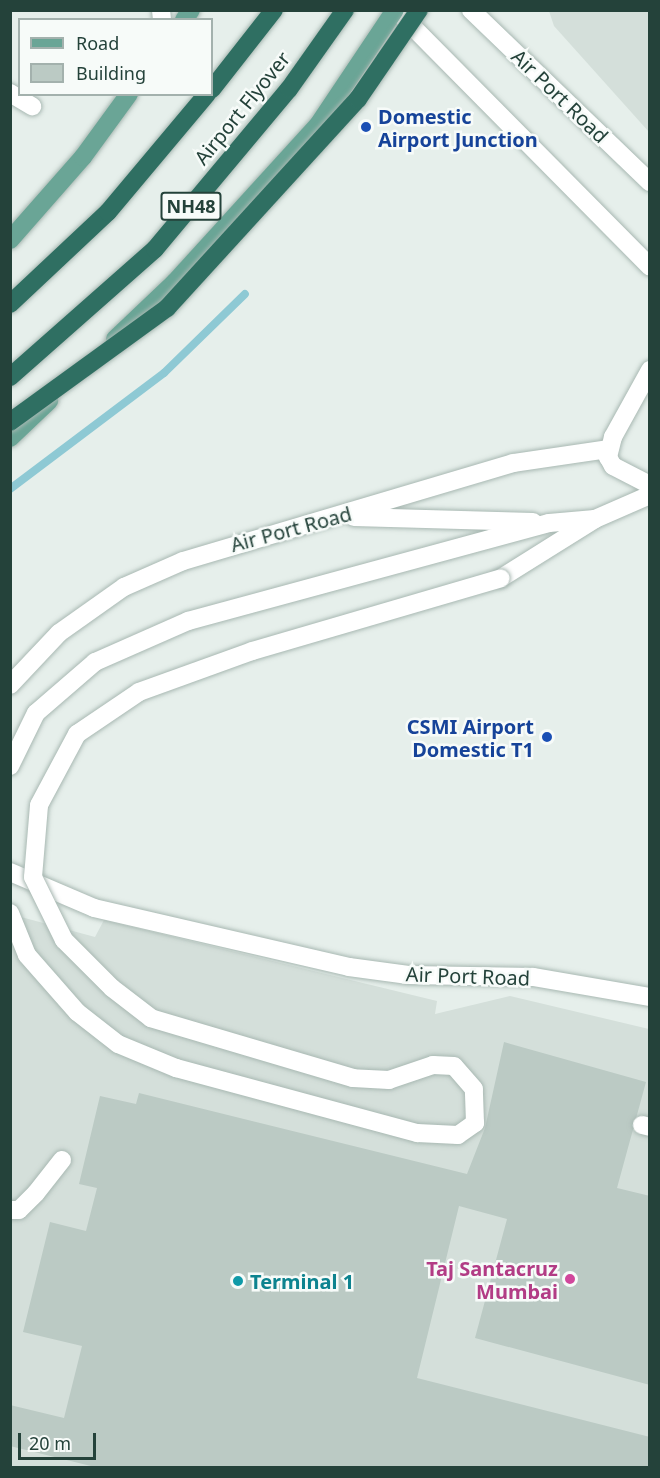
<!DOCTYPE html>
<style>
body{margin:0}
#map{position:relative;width:660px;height:1478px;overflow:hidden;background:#e6efeb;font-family:"Noto Sans",sans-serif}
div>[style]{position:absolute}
.built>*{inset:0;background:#d4dfda}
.stream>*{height:8px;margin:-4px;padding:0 4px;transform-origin:4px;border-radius:4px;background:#8ec9d4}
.building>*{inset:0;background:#bbcac4}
.roads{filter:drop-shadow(0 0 2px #a8b8b2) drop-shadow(0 0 2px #a8b8b2)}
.minor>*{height:18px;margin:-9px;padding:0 9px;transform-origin:9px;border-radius:9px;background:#fff}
.major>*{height:18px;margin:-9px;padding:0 9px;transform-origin:9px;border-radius:9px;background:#6aa596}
.highway>*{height:18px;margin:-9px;padding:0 9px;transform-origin:9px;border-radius:9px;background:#2f6f62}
.bridges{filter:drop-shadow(0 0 2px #a8b8b2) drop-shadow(0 0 2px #a8b8b2)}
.minor-bridge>*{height:18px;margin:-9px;padding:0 9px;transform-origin:9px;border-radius:9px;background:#fff}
.highway-bridge>*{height:18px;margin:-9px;padding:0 9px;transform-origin:9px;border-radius:9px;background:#2f6f62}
.dots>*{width:16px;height:16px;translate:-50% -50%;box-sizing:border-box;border:3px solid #f7fbf9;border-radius:50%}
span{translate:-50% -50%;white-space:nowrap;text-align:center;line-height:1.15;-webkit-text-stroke:5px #f7fbf9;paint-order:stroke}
.shield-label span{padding:2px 4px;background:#f7fbf9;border:2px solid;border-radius:4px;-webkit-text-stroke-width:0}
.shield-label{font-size:18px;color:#24423a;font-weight:700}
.street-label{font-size:20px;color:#24423a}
.transit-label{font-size:20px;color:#164399;font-weight:700}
.left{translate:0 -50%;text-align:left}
.right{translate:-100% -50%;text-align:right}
.hotel-label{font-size:20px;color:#b23c85;font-weight:700}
.culture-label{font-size:20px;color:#0d838f;font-weight:700}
.frame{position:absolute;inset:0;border:12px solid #24423a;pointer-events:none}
.legend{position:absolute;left:18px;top:18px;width:195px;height:78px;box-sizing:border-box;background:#f7fbf9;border:2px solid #a3b1ad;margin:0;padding:8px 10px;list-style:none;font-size:18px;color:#24423a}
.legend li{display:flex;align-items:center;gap:12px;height:30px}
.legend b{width:30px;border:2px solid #a3b1ad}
.scale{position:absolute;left:18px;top:1433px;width:78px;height:27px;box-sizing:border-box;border:3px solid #24423a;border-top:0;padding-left:8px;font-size:18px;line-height:21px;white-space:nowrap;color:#24423a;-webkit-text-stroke:4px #f7fbf9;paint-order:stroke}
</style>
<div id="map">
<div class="built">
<div style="clip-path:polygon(549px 11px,649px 11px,649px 132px,554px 26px)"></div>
<div style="clip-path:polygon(10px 914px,95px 937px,104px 920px,437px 1001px,435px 1014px,510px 996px,649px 1029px,649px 1467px,11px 1467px)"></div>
</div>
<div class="stream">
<div style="left:10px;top:489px;width:193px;rotate:-37deg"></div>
<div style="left:164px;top:373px;width:113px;rotate:-44.3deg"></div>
</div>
<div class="building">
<div style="clip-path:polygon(504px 1042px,646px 1082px,617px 1188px,650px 1196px,650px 1385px,475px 1338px,507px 1219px,459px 1206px,417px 1378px,650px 1437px,650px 1467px,95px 1467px,10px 1446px,10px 1405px,64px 1418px,82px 1346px,23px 1332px,50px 1222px,86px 1231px,97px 1188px,79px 1184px,100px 1096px,136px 1104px,139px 1093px,467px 1174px,485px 1128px)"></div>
</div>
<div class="roads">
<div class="minor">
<div style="left:161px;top:10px;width:10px;rotate:84deg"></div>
<div style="left:396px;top:10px;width:361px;rotate:45.3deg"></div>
<div style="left:471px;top:10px;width:248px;rotate:43.9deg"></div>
<div style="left:10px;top:93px;width:26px;rotate:31deg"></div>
<div style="left:650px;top:370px;width:77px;rotate:118.9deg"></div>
<div style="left:613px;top:437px;width:21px;rotate:104deg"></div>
<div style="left:608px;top:457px;width:10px;rotate:61deg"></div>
<div style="left:613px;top:466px;width:42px;rotate:27.2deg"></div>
<div style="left:354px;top:517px;width:179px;rotate:1.6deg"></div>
<div style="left:501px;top:578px;width:111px;rotate:-32.1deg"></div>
<div style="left:595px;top:519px;width:60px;rotate:-23.6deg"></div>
<div style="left:10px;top:685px;width:71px;rotate:-46.7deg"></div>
<div style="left:59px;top:633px;width:80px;rotate:-35.3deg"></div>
<div style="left:124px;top:587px;width:64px;rotate:-23.8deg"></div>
<div style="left:183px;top:561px;width:344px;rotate:-16.5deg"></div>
<div style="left:513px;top:463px;width:97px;rotate:-8.3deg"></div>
<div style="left:10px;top:766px;width:59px;rotate:-63.9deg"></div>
<div style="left:36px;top:713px;width:78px;rotate:-40.8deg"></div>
<div style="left:95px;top:662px;width:102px;rotate:-23.8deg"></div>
<div style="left:188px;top:621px;width:374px;rotate:-15.2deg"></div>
<div style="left:549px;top:523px;width:46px;rotate:-5deg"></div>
<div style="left:10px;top:872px;width:91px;rotate:23.2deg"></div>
<div style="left:94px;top:908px;width:262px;rotate:13deg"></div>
<div style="left:349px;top:967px;width:60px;rotate:7.7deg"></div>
<div style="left:408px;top:975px;width:125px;rotate:0.9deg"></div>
<div style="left:533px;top:977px;width:119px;rotate:9.7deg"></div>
<div style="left:642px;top:1125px;width:8px;rotate:14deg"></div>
<div style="left:10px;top:1210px;width:9px"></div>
<div style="left:19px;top:1210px;width:24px;rotate:-45deg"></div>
<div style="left:36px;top:1193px;width:42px;rotate:-51.8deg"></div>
</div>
<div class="major">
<div style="left:184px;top:20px;width:12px;rotate:-55deg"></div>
<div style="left:10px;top:240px;width:111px;rotate:-48.7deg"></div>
<div style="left:83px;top:157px;width:78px;rotate:-53.9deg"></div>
<div style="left:115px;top:339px;width:83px;rotate:-43.5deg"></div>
<div style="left:175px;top:282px;width:212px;rotate:-47.7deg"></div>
<div style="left:318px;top:125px;width:138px;rotate:-56.2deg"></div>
<div style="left:10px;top:438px;width:54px;rotate:-43.5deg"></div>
</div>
<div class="highway">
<div style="left:212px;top:89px;width:100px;rotate:-51.9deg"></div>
<div style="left:10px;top:304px;width:134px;rotate:-43.2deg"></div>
<div style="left:108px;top:212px;width:154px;rotate:-50deg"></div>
<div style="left:10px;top:377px;width:193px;rotate:-41.4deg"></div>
<div style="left:155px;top:249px;width:209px;rotate:-50.1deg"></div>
<div style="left:289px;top:89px;width:97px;rotate:-54.7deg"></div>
</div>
</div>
<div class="bridges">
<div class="minor-bridge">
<div style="left:10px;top:913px;width:45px;rotate:68deg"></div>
<div style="left:27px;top:955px;width:76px;rotate:48.7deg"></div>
<div style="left:77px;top:1012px;width:52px;rotate:38deg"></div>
<div style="left:118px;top:1044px;width:63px;rotate:22.5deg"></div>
<div style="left:176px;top:1068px;width:250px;rotate:15.1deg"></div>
<div style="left:417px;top:1133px;width:41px;rotate:2.8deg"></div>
<div style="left:458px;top:1135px;width:21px;rotate:-35deg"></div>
<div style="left:475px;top:1123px;width:34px;rotate:-92deg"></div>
<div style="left:474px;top:1089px;width:30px;rotate:-131deg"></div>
<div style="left:454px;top:1066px;width:21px;rotate:-177deg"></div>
<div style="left:433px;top:1065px;width:46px;rotate:161.2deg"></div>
<div style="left:389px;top:1080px;width:36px;rotate:-177deg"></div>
<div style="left:353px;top:1078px;width:211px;rotate:-163.5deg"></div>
<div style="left:151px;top:1018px;width:49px;rotate:-142.4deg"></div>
<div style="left:112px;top:988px;width:68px;rotate:-135deg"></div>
<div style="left:64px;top:940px;width:70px;rotate:-116.2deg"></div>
<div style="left:33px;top:877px;width:72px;rotate:-85.2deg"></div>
<div style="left:39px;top:805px;width:81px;rotate:-61.8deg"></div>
<div style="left:77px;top:734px;width:75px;rotate:-34.1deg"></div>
<div style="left:139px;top:692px;width:120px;rotate:-19.9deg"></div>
<div style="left:252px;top:651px;width:259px;rotate:-16.3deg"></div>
</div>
<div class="highway-bridge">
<div style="left:10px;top:422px;width:194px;rotate:-36deg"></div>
<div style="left:167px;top:308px;width:283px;rotate:-47.6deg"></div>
<div style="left:358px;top:99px;width:108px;rotate:-55.6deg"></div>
</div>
</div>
<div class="dots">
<div style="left:366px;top:127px;background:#1a4fb4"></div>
<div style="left:547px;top:737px;background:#1a4fb4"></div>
<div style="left:570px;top:1279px;background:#d1479c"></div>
<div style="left:238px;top:1281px;background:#0f9aa8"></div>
</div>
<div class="shield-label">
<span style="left:191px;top:206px">NH48</span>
</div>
<div class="street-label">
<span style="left:560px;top:96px;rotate:44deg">Air Port Road</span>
<span style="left:242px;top:108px;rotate:-51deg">Airport Flyover</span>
<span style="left:291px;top:529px;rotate:-15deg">Air Port Road</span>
<span style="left:468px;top:976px;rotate:2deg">Air Port Road</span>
</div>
<div class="transit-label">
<span class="left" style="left:378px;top:128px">Domestic<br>Airport Junction</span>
<span class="right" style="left:534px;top:738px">CSMI Airport<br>Domestic T1</span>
</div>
<div class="hotel-label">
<span class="right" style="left:558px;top:1280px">Taj Santacruz<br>Mumbai</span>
</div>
<div class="culture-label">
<span class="left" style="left:250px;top:1281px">Terminal 1</span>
</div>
<div class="frame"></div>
<ul class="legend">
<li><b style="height:8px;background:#6aa596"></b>Road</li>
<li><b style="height:16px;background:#bbcac4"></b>Building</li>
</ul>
<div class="scale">20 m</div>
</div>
